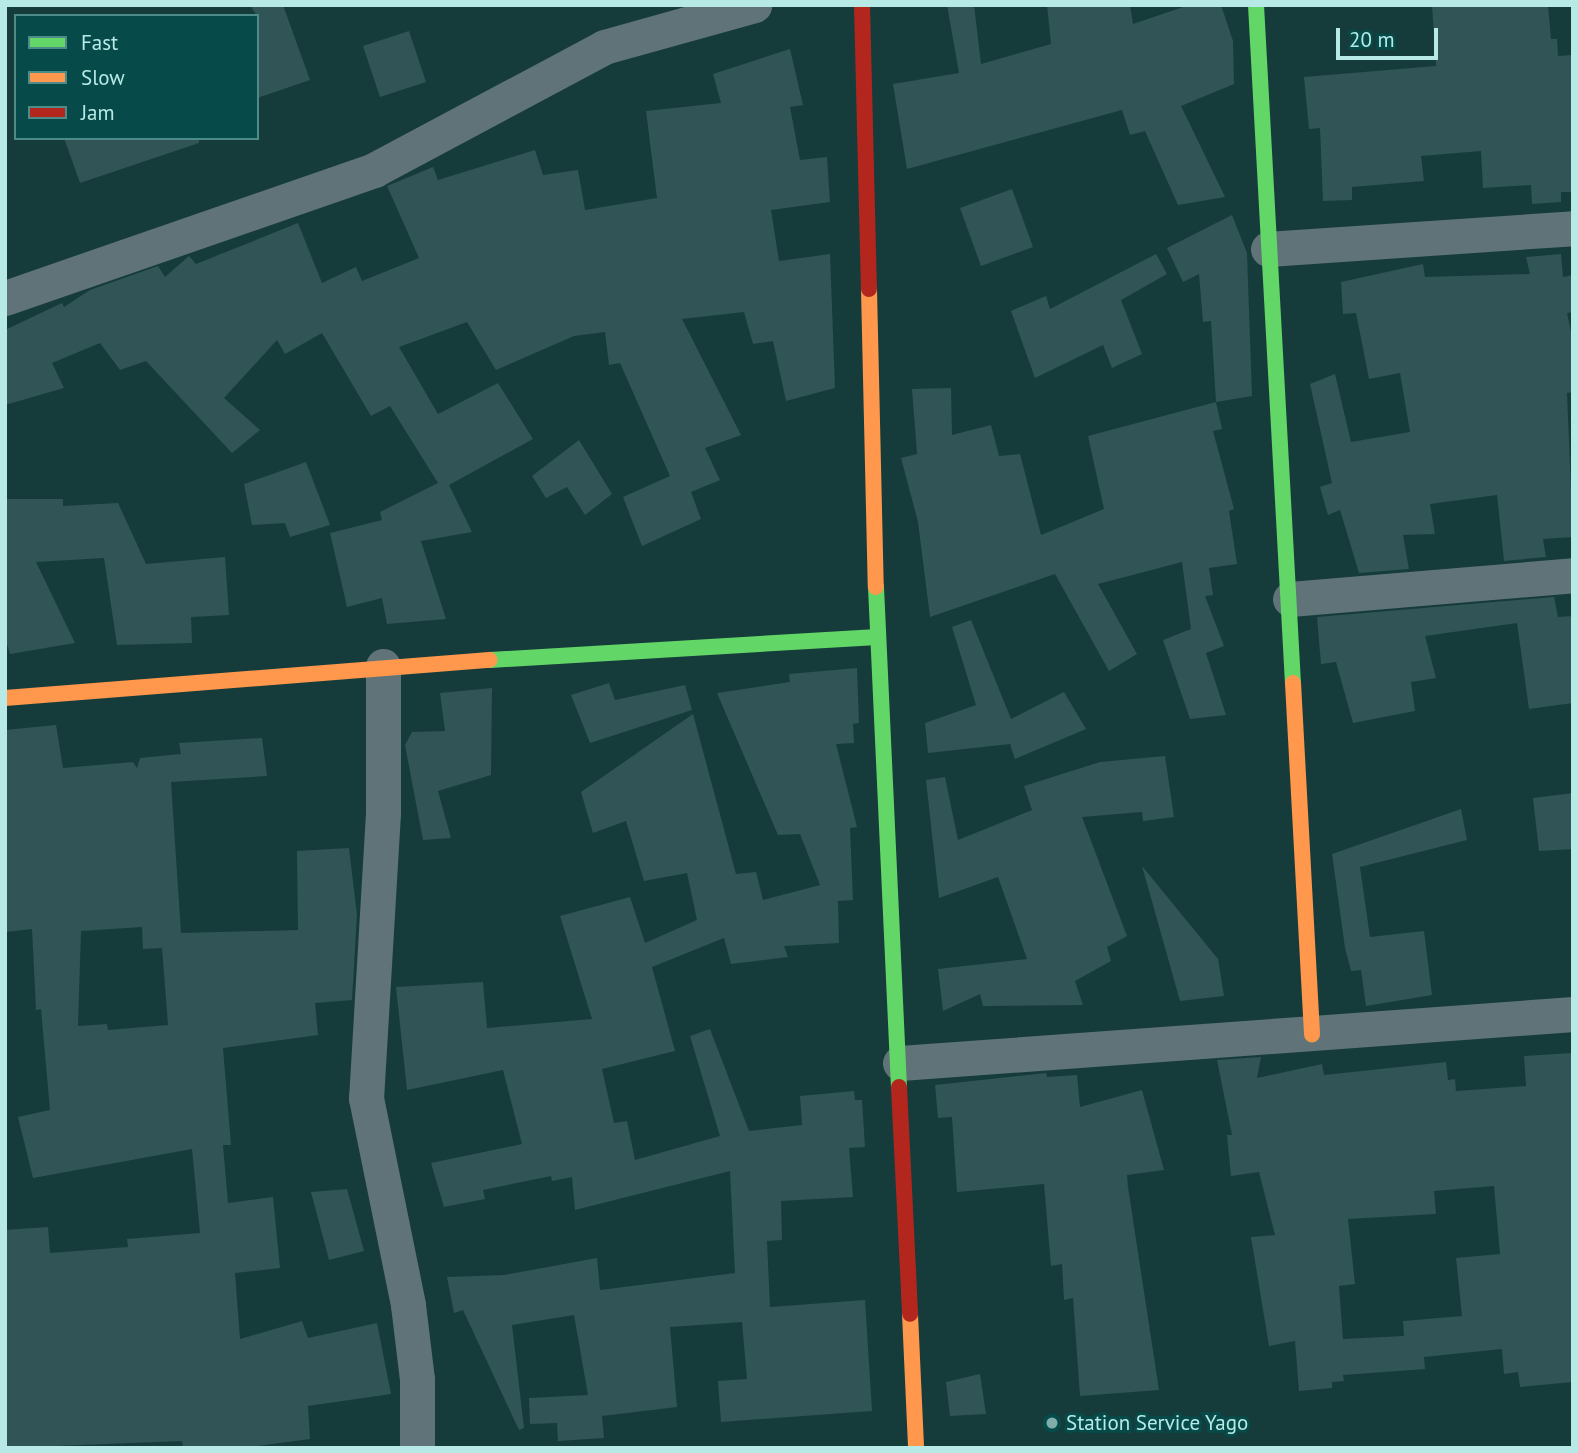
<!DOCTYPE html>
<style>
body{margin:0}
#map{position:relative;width:1578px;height:1453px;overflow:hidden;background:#153c3a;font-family:"PT Sans",sans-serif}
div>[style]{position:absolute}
.building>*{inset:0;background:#315456}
.street>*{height:35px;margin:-17.5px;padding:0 17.5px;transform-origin:17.5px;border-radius:17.5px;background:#607378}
.fast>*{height:16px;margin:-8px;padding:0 8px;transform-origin:8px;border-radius:8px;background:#63d668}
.slow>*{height:16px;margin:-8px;padding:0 8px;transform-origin:8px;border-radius:8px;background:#ff974d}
.jam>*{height:16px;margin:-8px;padding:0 8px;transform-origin:8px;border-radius:8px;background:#b3261e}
.dots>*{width:19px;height:19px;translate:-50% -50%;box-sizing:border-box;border:4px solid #064b49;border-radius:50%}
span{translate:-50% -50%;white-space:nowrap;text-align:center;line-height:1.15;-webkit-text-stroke:6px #064b49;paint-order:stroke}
.poi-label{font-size:21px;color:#b7eae6}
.left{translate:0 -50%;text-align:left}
.frame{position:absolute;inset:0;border:7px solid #b7eae6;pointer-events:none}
.legend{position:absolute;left:14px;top:14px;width:245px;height:126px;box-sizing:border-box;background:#064b49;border:2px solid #4d8b88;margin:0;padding:9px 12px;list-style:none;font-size:21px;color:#b7eae6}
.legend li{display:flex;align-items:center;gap:14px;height:35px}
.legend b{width:35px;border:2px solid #4d8b88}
.scale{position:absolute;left:1336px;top:28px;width:102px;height:32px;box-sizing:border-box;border:4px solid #b7eae6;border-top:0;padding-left:9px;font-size:21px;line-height:24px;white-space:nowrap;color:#b7eae6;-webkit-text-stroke:5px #064b49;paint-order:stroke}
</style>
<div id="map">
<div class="building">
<div style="clip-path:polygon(250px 5px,283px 5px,310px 80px,257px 98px,257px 16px)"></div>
<div style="clip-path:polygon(947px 5px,974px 5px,981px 64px,1051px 44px,1047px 5px,1130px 5px,1133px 24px,1189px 5px,1221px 5px,1233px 41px,1234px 84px,1181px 106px,1225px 197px,1178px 205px,1145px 131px,1130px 135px,1122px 110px,907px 169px,893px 84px,959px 73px)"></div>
<div style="clip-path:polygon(1432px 5px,1548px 5px,1551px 39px,1557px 39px,1558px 56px,1573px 55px,1573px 192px,1561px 192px,1561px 202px,1532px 204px,1531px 185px,1483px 188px,1481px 151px,1421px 156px,1424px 181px,1352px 187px,1352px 200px,1323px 201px,1320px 128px,1309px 129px,1304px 77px,1436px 66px)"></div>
<div style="clip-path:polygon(409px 31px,426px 82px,380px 97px,363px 46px)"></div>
<div style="clip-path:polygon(790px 49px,803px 105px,790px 107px,800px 160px,827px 157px,830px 202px,771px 210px,779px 261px,830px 254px,835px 388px,786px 401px,773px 341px,753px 344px,744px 312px,682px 319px,741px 435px,705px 448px,720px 480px,691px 492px,701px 519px,642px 546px,623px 497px,670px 476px,620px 363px,609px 365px,605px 332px,574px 336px,496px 370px,467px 322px,399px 347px,438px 414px,498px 383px,533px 439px,449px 485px,472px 532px,421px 541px,446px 619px,387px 624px,382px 598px,347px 607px,330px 533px,382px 520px,380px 512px,438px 483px,390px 406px,371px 416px,322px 333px,285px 354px,277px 340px,224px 398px,260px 430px,232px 453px,146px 361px,120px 370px,100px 343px,52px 363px,64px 388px,5px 405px,5px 330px,62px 303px,64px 307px,90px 290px,158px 266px,165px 277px,189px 256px,196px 264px,298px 223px,322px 283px,356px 267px,362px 281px,419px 258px,387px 186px,433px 167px,438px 180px,535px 150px,543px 175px,578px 170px,585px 210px,657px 198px,646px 111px,721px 103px,713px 74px)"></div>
<div style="clip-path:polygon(64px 138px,199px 138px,199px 143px,80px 183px)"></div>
<div style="clip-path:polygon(1012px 189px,1033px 247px,981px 266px,960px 208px)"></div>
<div style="clip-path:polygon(1232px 215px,1247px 253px,1252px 396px,1216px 402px,1211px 321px,1203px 322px,1199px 274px,1183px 282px,1167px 248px)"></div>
<div style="clip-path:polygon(1156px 254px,1167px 274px,1121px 300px,1142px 354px,1112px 368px,1103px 345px,1035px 378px,1011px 311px,1046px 296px,1050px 309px)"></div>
<div style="clip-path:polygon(1561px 254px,1563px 277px,1573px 275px,1573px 312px,1567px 313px,1573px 341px,1573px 392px,1567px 393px,1573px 537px,1543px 539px,1546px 557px,1504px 561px,1497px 495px,1430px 504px,1435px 534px,1403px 535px,1409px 569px,1359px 573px,1340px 510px,1328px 515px,1320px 487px,1332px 483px,1310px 384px,1335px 374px,1351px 442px,1410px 432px,1400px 373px,1369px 379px,1356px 313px,1343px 314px,1341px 282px,1423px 264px,1425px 277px,1530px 274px,1526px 257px)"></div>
<div style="clip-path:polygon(951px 388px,952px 435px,991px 425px,999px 456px,1020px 454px,1041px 535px,1104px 509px,1088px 436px,1216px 402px,1222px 429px,1213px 431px,1234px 509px,1229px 511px,1237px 564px,1209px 568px,1213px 595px,1205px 596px,1224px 646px,1206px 653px,1226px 715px,1190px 719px,1163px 640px,1191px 629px,1182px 562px,1098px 584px,1137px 654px,1109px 671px,1055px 574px,930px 617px,918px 522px,901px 458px,917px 454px,912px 389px)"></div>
<div style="clip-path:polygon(579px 440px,612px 494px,585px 515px,567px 487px,546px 498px,532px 476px)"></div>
<div style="clip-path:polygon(306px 462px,330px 525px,290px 537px,285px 523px,252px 525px,244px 484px)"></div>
<div style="clip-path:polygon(5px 499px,63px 499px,63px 506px,118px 503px,146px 564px,225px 557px,229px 615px,191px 617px,192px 643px,117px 645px,104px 558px,36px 562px,75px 643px,10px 654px,5px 638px)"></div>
<div style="clip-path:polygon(1554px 597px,1558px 617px,1573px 616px,1573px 703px,1529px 709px,1517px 623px,1425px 636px,1436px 678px,1411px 682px,1415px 711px,1353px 723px,1336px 662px,1321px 664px,1317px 617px)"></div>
<div style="clip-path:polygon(971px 620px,1011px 719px,1064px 692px,1086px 729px,1015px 759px,1010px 744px,928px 753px,925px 723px,976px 705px,952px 627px)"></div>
<div style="clip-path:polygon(857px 668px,859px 723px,853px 724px,854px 743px,836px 744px,857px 827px,850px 828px,853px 900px,838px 901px,839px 943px,784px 946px,788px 957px,731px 964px,724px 938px,652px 967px,675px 1051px,602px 1069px,614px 1123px,627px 1121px,635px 1160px,720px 1136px,690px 1036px,710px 1029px,749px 1131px,802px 1125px,800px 1096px,854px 1091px,855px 1100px,862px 1100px,865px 1147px,849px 1148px,853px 1197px,781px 1201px,782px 1240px,767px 1241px,770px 1307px,865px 1300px,872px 1411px,721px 1422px,718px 1381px,747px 1379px,742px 1322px,670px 1327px,677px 1407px,602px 1416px,604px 1438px,558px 1441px,557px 1423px,530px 1424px,529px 1398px,588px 1395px,574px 1315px,512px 1325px,524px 1428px,519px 1430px,463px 1310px,454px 1313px,447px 1277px,504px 1275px,597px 1258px,600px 1290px,735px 1273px,730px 1171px,575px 1210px,572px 1177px,552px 1181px,551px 1176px,483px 1190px,485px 1199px,444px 1207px,431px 1163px,522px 1144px,503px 1070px,407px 1090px,396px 987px,483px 982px,487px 1028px,592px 1019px,560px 916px,630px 897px,645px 943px,697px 920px,687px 873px,644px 881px,626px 821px,593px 833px,581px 792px,693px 714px,736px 874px,756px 872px,763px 900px,820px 885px,800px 834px,778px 835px,717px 693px,790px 682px,789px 674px)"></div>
<div style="clip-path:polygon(609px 683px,615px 700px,685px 685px,692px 710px,590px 743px,571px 695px)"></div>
<div style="clip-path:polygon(492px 688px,491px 775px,438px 791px,451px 838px,423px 840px,405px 745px,412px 732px,445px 731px,440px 693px)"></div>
<div style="clip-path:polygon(evenodd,56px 725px,63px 768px,133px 762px,137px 768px,140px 758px,181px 754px,179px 743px,262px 738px,267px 776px,171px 782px,181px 933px,298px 930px,297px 851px,349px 848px,357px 915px,352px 1000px,315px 1003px,318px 1035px,223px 1048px,231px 1145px,223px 1145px,228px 1203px,273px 1197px,280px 1268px,235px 1273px,240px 1339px,302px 1321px,308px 1338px,377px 1323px,391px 1394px,308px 1406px,310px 1439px,242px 1448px,183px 1448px,182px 1441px,5px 1448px,5px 1230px,48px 1227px,50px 1253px,128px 1247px,127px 1239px,200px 1233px,192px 1149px,33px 1178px,18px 1117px,50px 1110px,41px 1009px,36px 1010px,32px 929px,5px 932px,5px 730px,56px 725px,142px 927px,143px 949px,162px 948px,168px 1025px,108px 1030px,107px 1024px,78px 1026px,81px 931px,142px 927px)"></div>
<div style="clip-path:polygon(1165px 756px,1174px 817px,1143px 821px,1142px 812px,1082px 817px,1127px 936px,1107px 947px,1111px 961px,1075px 981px,1083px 1005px,983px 1006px,980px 994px,943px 1011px,938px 969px,1027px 959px,998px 877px,939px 898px,926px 780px,945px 777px,958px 840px,1032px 810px,1024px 786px,1100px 762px)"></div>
<div style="clip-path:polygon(1573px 793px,1573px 849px,1539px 851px,1533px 798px)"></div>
<div style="clip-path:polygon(1461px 809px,1467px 840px,1360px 867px,1370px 937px,1424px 931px,1432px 995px,1366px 1006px,1361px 970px,1351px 971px,1345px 948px,1332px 854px)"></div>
<div style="clip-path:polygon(1142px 866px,1218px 959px,1224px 996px,1180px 1001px)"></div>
<div style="clip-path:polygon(evenodd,1573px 1053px,1573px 1382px,1520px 1387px,1518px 1372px,1504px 1374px,1502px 1349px,1424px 1357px,1425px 1369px,1343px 1375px,1344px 1381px,1332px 1382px,1332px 1388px,1299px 1391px,1295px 1341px,1269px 1346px,1251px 1237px,1275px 1235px,1259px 1172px,1231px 1176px,1227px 1135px,1232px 1135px,1217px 1060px,1261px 1057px,1257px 1078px,1322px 1064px,1324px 1075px,1446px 1062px,1448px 1080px,1455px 1079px,1456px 1091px,1526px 1086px,1524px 1056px,1573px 1053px,1494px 1186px,1500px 1254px,1456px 1258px,1462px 1316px,1403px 1321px,1404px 1336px,1343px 1339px,1339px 1286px,1355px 1284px,1348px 1219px,1436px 1214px,1434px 1191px,1494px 1186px)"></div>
<div style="clip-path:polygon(1046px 1073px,1047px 1077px,1077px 1075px,1080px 1107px,1142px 1090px,1164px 1170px,1127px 1175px,1128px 1187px,1159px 1390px,1080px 1396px,1073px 1298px,1064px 1300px,1062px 1264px,1051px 1266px,1044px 1184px,957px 1192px,952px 1117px,938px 1118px,935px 1085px)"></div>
<div style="clip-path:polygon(347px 1189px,364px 1251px,329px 1260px,311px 1192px)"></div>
<div style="clip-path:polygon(980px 1374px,986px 1414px,950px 1416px,946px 1382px)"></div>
</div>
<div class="street">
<div style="left:1268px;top:249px;width:306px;rotate:-3.9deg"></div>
<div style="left:5px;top:298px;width:391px;rotate:-19.1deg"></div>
<div style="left:374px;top:170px;width:261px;rotate:-28.1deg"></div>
<div style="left:604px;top:47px;width:156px;rotate:-15.6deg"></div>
<div style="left:1290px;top:599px;width:284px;rotate:-4.8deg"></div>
<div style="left:383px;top:666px;width:147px;rotate:90deg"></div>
<div style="left:383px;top:813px;width:286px;rotate:93.4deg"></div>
<div style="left:366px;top:1098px;width:211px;rotate:78.5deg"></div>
<div style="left:408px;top:1305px;width:75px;rotate:83.1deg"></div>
<div style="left:417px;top:1379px;width:69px;rotate:90deg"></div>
<div style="left:900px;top:1063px;width:675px;rotate:-4.16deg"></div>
</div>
<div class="fast">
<div style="left:1256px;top:5px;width:679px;rotate:86.88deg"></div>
<div style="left:876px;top:587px;width:501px;rotate:87.37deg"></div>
<div style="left:490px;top:660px;width:388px;rotate:-3.4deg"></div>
</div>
<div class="slow">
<div style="left:869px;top:289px;width:298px;rotate:88.7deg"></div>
<div style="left:1293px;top:683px;width:352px;rotate:86.9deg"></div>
<div style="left:5px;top:698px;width:486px;rotate:-4.5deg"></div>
<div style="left:910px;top:1314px;width:134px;rotate:87.4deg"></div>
</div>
<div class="jam">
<div style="left:862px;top:5px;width:284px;rotate:88.6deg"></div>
<div style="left:899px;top:1087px;width:227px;rotate:87.2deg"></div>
</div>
<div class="dots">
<div style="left:1052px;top:1423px;background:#7eadaa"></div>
</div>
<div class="poi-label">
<span class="left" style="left:1066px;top:1423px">Station Service Yago</span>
</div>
<div class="frame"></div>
<ul class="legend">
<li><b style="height:9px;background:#63d668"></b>Fast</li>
<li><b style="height:9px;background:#ff974d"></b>Slow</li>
<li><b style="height:9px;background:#b3261e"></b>Jam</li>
</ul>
<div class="scale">20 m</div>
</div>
